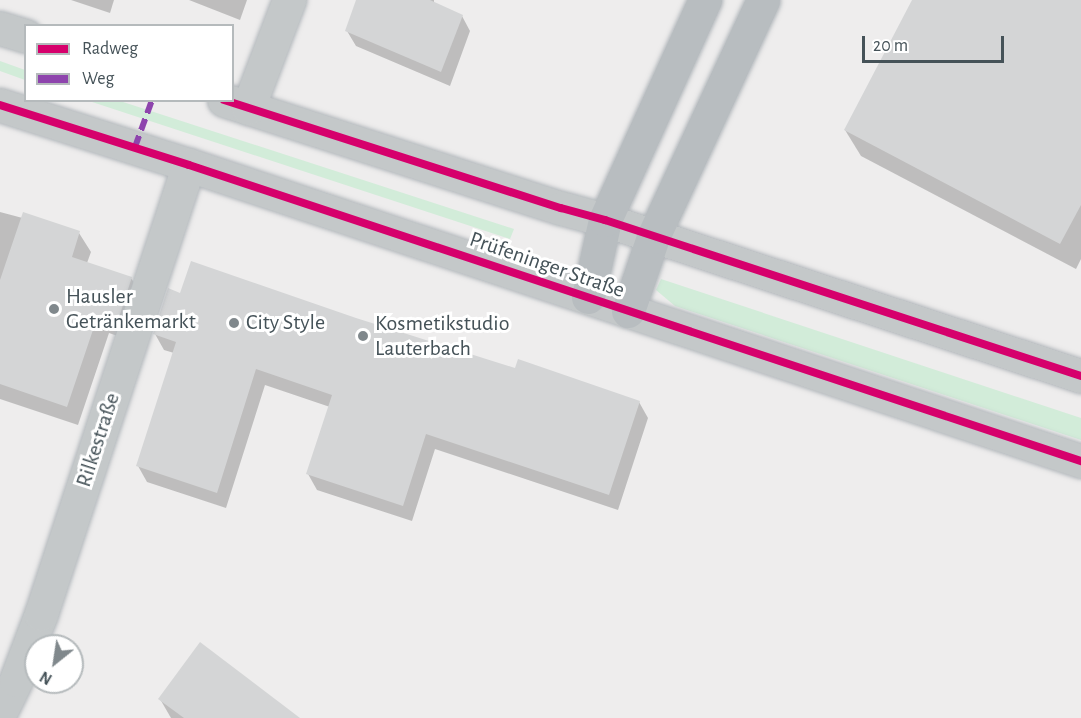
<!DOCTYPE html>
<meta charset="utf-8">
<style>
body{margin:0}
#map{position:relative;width:1081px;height:718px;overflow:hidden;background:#eeeded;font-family:"Alegreya Sans",sans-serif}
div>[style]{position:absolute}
.green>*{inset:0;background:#d2ecd9}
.shadow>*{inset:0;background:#0003}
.building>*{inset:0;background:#d4d5d6}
.roads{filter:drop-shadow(0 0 2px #b3b8bc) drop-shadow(0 0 2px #b3b8bc)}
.minor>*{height:33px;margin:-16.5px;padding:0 16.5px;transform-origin:16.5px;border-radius:16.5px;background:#c4c8c9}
.highway>*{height:33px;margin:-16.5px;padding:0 16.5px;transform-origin:16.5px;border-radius:16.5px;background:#b8bdc0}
.quiet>*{height:6px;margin-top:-3px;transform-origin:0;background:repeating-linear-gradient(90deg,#8e44ad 0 12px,transparent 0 18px)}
.cycleway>*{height:8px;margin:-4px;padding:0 4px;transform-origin:4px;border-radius:4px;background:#d6006c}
.dots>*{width:16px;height:16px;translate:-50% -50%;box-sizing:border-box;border:3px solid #fff;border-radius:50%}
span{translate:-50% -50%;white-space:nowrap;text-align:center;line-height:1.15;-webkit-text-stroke:6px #fff;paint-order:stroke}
.street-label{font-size:22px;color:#455258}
.poi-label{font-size:22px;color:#455258}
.left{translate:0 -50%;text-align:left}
.legend{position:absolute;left:24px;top:24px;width:210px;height:78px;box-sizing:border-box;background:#fff;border:2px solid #b5babc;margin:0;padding:8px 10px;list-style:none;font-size:18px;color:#455258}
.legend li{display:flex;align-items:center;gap:12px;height:30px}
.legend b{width:30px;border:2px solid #b5babc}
.north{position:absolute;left:24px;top:634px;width:60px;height:60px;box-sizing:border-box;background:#fff;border:2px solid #b5babc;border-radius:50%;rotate:210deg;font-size:16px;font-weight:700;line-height:24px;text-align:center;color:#455258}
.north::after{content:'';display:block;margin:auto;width:21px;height:27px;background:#80888c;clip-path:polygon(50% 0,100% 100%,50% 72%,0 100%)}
.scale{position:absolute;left:862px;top:36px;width:142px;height:27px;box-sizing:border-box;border:3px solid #455258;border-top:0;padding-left:8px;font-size:18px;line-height:21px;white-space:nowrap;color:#455258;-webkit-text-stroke:4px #fff;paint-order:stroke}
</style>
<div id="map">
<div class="green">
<div style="clip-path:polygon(0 61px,25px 70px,25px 80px,0 71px)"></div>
<div style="clip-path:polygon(89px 101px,120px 101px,514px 229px,510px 239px)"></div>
<div style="clip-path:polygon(661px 279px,1081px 418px,1081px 440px,675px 306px,656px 290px)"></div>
</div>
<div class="shadow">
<div style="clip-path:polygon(71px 0,114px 0,110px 13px)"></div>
<div style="clip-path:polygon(189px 0,247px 0,240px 20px)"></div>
<div style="clip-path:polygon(358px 0,434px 0,434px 3px,462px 16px,470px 31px,450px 86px,356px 46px,347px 31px)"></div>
<div style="clip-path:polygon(914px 0,1081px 0,1081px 259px,1076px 269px,861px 156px,845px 130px)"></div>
<div style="clip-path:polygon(0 212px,79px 233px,91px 252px,87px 263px,131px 278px,143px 297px,129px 340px,109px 333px,78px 425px,0 399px)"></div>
<div style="clip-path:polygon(181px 294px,356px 319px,516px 370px,639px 402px,648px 418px,618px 510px,435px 449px,412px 521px,317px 490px,308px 474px,330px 407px,265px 385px,226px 508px,147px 482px,138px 466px,174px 353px,164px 350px,155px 334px)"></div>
<div style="clip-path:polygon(160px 699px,298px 718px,171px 718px)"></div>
</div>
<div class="building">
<div style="clip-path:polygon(356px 0,430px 0,463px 15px,441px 72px,345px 31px)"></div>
<div style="clip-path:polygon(912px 0,1081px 0,1081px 205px,1060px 244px,844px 130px)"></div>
<div style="clip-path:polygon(23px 212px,80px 231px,72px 257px,132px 277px,118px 321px,98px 315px,67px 407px,0 384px,0 280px)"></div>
<div style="clip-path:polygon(191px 261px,356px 318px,515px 368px,518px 359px,640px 401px,609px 495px,426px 434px,403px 506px,306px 474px,332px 395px,256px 369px,217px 493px,136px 466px,176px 342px,153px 334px,168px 288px,180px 293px)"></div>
<div style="clip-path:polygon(200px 642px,300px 718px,184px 718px,158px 699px)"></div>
</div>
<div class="roads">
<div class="minor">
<div style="left:0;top:28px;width:27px;rotate:17deg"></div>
<div style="left:224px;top:100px;width:354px;rotate:17.8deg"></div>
<div style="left:561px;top:208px;width:46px;rotate:15.3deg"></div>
<div style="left:605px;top:220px;width:501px;rotate:18.15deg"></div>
<div style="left:0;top:105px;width:198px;rotate:17.6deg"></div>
<div style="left:189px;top:165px;width:940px;rotate:18.36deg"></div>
<div style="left:248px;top:108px;width:116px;rotate:-69.2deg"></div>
<div style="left:0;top:713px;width:37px;rotate:-64deg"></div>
<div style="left:16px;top:680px;width:71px;rotate:-69.3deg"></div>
<div style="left:41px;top:614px;width:473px;rotate:-71.8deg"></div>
</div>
<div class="highway">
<div style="left:588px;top:297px;width:79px;rotate:-77.6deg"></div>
<div style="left:605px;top:220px;width:242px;rotate:-65.6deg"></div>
<div style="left:628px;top:311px;width:78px;rotate:-71.3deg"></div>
<div style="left:653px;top:237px;width:261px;rotate:-65.1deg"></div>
</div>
</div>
<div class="quiet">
<div style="left:135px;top:147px;width:50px;rotate:-70.1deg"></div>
</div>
<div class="cycleway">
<div style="left:224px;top:100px;width:354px;rotate:17.8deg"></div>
<div style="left:561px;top:208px;width:46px;rotate:15.3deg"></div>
<div style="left:605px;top:220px;width:501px;rotate:18.15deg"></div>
<div style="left:0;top:105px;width:198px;rotate:17.6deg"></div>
<div style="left:189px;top:165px;width:940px;rotate:18.36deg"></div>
</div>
<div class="dots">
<div style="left:54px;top:309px;background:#80888c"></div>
<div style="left:234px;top:323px;background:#80888c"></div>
<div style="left:363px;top:336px;background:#80888c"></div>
</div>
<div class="street-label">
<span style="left:547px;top:265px;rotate:19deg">Prüfeninger Straße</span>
<span style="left:98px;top:440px;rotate:-72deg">Rilkestraße</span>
</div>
<div class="poi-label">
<span class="left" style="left:66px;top:309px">Hausler<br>Getränkemarkt</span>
<span class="left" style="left:246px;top:323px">City Style</span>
<span class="left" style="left:375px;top:336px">Kosmetikstudio<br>Lauterbach</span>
</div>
<ul class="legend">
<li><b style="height:8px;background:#d6006c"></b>Radweg</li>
<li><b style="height:8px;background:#8e44ad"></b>Weg</li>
</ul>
<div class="north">N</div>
<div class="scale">20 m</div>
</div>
